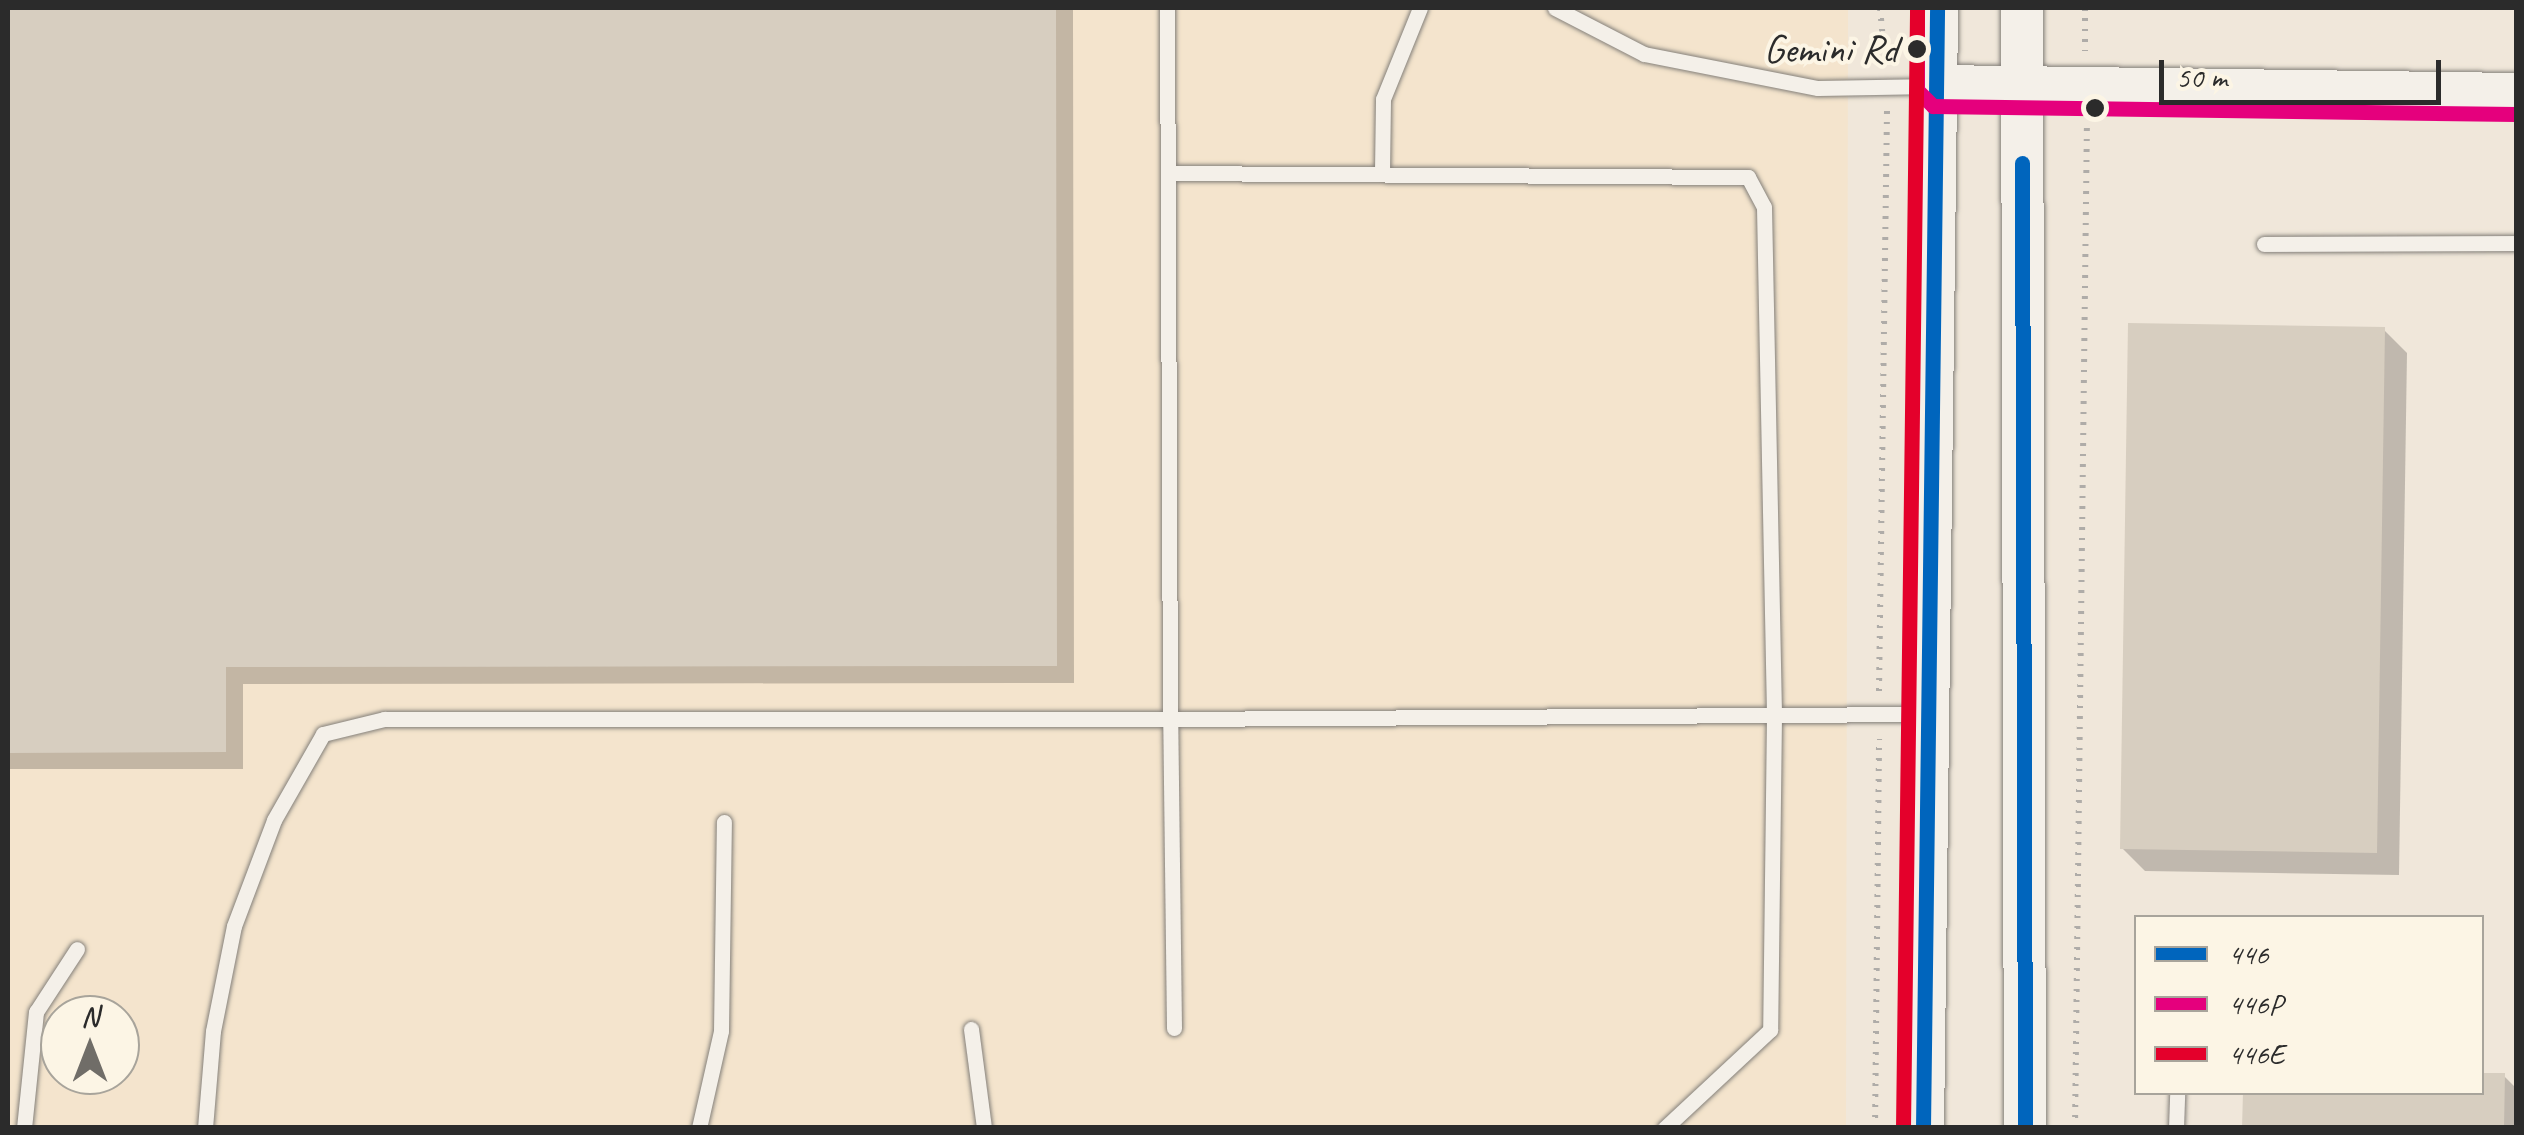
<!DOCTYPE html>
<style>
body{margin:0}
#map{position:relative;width:2524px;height:1135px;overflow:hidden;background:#f0e7da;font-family:Caveat,sans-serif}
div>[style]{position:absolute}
.built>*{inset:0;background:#f4e4cd}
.shadow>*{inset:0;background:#0003}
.building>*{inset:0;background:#d7cec0}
.path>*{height:6px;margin-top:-3px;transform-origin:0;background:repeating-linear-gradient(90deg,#afaca8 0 2.5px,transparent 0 10.5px)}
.roads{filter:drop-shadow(0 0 2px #84807a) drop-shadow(0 0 2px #84807a)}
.lane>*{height:15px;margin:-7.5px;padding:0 7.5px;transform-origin:7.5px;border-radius:7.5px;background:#f4f0e9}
.secondary>*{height:42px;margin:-21px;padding:0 21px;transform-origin:21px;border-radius:21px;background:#f4f0e9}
.bus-1>*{height:15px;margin:-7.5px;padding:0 7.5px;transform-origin:7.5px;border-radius:7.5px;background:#0065bd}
.bus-2>*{height:15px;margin:-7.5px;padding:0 7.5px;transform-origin:7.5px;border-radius:7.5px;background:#e5007d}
.bus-3>*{height:15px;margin:-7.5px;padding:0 7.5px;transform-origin:7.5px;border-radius:7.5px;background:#e4002b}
.dots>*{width:28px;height:28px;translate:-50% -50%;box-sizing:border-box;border:5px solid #fcf5e5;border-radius:50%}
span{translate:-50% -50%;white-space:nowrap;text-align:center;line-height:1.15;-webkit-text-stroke:8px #fcf5e5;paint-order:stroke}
.bus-label{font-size:40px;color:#2b2b2b}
.right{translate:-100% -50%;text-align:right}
.frame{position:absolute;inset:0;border:10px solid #2b2b2b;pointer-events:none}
.legend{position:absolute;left:2134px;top:915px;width:350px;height:180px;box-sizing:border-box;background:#fcf5e5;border:2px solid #a8a49b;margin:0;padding:12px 18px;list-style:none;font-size:30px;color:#2b2b2b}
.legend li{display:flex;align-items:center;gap:20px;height:50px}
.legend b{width:50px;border:2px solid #a8a49b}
.north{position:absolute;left:40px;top:995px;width:100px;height:100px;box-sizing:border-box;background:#fcf5e5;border:2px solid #a8a49b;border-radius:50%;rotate:0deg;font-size:28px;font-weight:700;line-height:40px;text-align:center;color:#2b2b2b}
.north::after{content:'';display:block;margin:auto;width:35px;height:45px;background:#706d68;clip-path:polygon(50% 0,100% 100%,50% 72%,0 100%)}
.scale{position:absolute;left:2159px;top:60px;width:282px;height:45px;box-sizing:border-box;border:5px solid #2b2b2b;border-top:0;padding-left:12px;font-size:30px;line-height:35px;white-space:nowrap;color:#2b2b2b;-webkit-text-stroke:8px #fcf5e5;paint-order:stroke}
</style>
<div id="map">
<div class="built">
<div style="clip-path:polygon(evenodd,8px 8px,1848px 8px,1846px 1127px,8px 1127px,8px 8px,60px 1015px,120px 1015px,120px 1075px,60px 1075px,60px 1015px)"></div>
</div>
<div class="shadow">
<div style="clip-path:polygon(8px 8px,1073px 8px,1074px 683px,243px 684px,243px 769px,8px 769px)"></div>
<div style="clip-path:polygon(2384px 330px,2407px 353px,2399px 875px,2145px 871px,2122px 848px)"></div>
<div style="clip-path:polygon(2482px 1075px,2504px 1076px,2516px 1088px,2516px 1128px,2245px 1128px,2482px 1092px)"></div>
</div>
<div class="building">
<div style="clip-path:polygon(8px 8px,1056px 8px,1057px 666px,226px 667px,226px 752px,8px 753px)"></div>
<div style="clip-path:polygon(2128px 323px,2385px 327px,2377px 853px,2120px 849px)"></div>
<div style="clip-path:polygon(2482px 1073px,2505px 1073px,2504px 1128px,2242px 1128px,2243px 1092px,2482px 1092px)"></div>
</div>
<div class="path">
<div style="left:1880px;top:8px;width:53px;rotate:84.6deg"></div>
<div style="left:2085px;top:8px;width:43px;rotate:90deg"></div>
<div style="left:1879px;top:691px;width:582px;rotate:-89.21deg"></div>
<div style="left:1875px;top:1128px;width:389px;rotate:-89.4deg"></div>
<div style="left:2075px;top:1128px;width:1004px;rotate:-89.32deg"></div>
</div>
<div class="roads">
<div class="lane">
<div style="left:1555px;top:8px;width:100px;rotate:27.3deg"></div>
<div style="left:1644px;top:54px;width:177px;rotate:11.1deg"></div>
<div style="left:1818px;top:88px;width:115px;rotate:-1deg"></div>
<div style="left:1382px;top:172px;width:73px;rotate:-89.2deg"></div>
<div style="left:1383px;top:99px;width:98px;rotate:-67.9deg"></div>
<div style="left:1168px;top:173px;width:580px;rotate:0.4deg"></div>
<div style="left:1748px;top:177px;width:34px;rotate:62deg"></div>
<div style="left:1764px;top:207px;width:509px;rotate:88.87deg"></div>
<div style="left:1774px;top:716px;width:314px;rotate:90.7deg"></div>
<div style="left:1770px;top:1030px;width:144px;rotate:137deg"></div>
<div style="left:2264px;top:244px;width:252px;rotate:-0.2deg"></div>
<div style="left:1174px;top:1028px;width:309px;rotate:-90.7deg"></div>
<div style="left:1170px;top:719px;width:756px;rotate:-0.38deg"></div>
<div style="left:971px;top:1029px;width:100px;rotate:82.5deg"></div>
<div style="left:24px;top:1128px;width:117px;rotate:-84.1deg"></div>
<div style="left:36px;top:1012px;width:75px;rotate:-56.9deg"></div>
<div style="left:205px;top:1128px;width:97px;rotate:-85.3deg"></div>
<div style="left:213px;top:1031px;width:107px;rotate:-78.7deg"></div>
<div style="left:234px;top:926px;width:113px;rotate:-69.3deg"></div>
<div style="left:274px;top:820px;width:99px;rotate:-60.3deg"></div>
<div style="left:323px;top:734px;width:63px;rotate:-13.8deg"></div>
<div style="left:384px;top:719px;width:786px"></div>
<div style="left:1170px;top:719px;width:711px;rotate:-90.24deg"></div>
<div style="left:699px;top:1128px;width:99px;rotate:-77.2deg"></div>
<div style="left:721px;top:1031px;width:209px;rotate:-89.2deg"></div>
<div style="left:2176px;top:1128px;width:36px;rotate:-88deg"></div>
</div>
<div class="secondary">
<div style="left:2022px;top:8px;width:1120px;rotate:89.85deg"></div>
<div style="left:1937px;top:86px;width:579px;rotate:0.79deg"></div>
<div style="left:1923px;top:1128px;width:1120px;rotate:-89.28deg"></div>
</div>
</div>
<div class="bus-1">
<div style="left:2022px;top:163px;width:965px;rotate:89.82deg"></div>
<div style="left:1923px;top:1128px;width:1120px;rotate:-89.28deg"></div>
</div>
<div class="bus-2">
<div style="left:1917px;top:8px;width:82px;rotate:90deg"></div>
<div style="left:1917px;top:90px;width:23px;rotate:45deg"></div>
<div style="left:1933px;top:106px;width:583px;rotate:0.79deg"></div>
</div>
<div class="bus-3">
<div style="left:1903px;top:1128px;width:1120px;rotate:-89.28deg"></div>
</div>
<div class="dots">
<div style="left:1917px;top:49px;background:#2b2b2b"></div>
<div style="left:2095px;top:108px;background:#2b2b2b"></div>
</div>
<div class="bus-label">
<span class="right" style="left:1898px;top:49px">Gemini Rd</span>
</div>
<div class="frame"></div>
<ul class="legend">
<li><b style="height:12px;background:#0065bd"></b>446</li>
<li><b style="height:12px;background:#e5007d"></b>446P</li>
<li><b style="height:12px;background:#e4002b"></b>446E</li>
</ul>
<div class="north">N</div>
<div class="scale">50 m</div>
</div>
